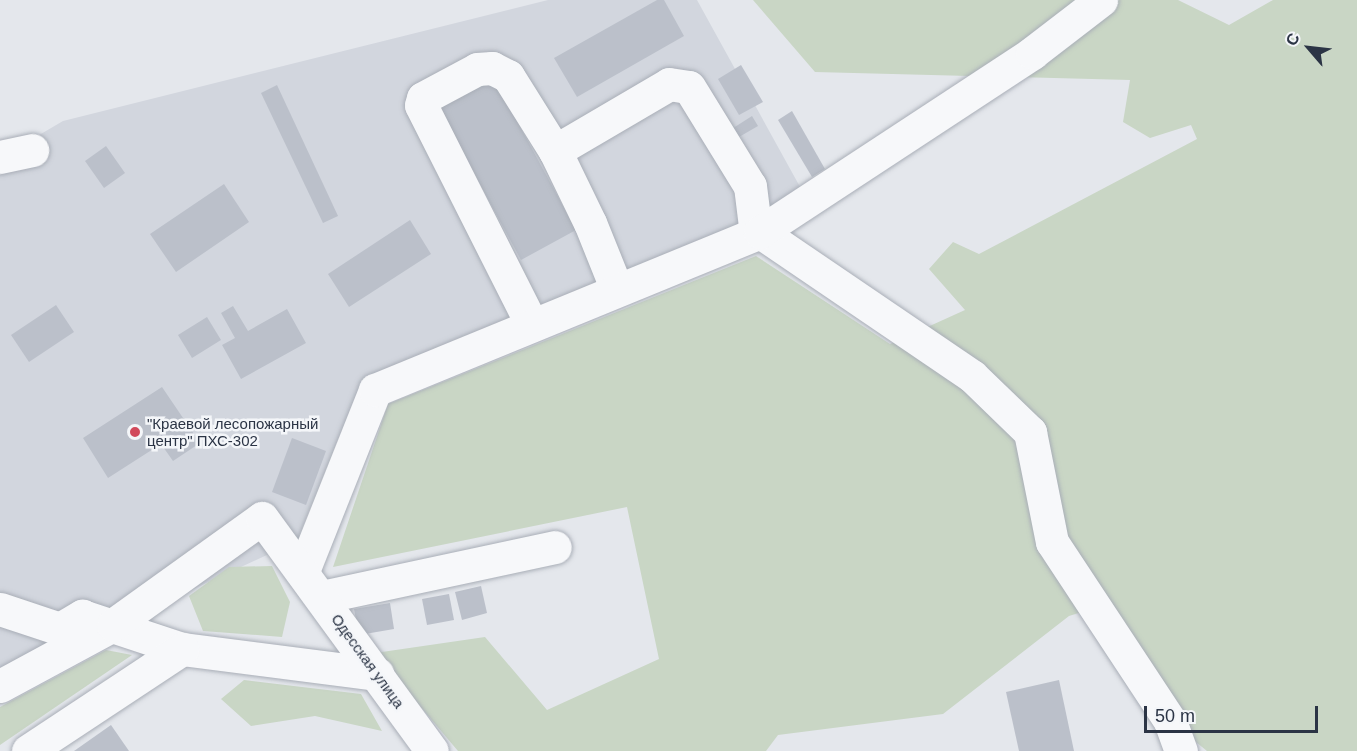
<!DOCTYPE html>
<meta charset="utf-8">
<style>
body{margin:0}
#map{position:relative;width:1357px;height:751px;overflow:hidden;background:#e4e7ec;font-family:Arial,sans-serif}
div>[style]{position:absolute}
.built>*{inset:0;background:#d2d6de}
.green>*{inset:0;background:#c9d6c5}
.building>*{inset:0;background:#bbc0ca}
.roads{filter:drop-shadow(0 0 2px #a9aeb7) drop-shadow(0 0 2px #a9aeb7)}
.minor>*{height:33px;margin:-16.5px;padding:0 16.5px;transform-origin:16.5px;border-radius:16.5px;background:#f7f8fa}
.dots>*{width:16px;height:16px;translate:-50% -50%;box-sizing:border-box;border:3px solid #f4f6f9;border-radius:50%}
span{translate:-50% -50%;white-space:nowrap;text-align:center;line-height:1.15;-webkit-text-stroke:5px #f4f6f9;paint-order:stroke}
.poi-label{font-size:15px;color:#2b3445}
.left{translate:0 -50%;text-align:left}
.street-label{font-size:15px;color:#2b3445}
.north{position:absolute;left:1279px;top:18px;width:60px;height:60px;-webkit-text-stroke:4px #f4f6f9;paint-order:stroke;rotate:298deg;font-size:16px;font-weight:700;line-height:24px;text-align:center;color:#2b3445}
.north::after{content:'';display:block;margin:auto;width:21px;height:27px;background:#2b3445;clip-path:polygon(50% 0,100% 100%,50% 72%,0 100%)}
.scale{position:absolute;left:1144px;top:706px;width:174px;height:27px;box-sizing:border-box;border:3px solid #2b3445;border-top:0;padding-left:8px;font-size:18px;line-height:21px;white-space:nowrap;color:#2b3445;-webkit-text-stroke:4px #f4f6f9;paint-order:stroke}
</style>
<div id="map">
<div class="built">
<div style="clip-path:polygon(548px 0,697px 0,815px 214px,362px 380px,297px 541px,0 679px,0 158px,63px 121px)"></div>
</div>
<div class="green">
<div style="clip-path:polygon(753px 0,1178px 0,1229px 25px,1273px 0,1357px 0,1357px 751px,1207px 751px,1170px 721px,1095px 608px,1069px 616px,943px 714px,778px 735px,766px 751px,458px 751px,375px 653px,485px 637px,547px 710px,659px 659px,627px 507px,333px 567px,388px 404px,756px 256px,890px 344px,965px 310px,929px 269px,953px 242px,979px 254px,1197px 139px,1191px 125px,1150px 138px,1123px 122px,1130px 80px,815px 72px)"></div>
<div style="clip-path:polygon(272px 566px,290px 602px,282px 637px,203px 631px,189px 596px,229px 567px)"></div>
<div style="clip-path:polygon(106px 650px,132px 655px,0 745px,0 707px)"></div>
<div style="clip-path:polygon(244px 680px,361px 694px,382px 731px,315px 716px,251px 726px,221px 699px)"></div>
</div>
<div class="building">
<div style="clip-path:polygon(657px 0,664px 0,684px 36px,577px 97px,554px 58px)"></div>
<div style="clip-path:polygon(741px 65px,763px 102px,739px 115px,718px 79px)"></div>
<div style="clip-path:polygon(491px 73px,576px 230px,521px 260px,436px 103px)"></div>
<div style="clip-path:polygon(277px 85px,338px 216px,323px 223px,261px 93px)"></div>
<div style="clip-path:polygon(792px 111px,825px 169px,812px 177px,778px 120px)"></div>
<div style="clip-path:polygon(752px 116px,758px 126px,732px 141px,727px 132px)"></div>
<div style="clip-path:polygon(106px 146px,125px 173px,104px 188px,85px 161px)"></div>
<div style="clip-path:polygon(224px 184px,249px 222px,176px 272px,150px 234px)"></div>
<div style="clip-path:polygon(410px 220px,431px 254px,349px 307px,328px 274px)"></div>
<div style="clip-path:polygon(56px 305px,74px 332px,29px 362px,11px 335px)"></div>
<div style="clip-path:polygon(233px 306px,248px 331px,287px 309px,306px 343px,241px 379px,222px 345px,235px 338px,221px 313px)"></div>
<div style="clip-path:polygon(207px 317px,221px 340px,192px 358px,178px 335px)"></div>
<div style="clip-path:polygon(162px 387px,200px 443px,173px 461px,161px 444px,108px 478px,83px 438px)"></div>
<div style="clip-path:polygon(292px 438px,326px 451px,306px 505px,272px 492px)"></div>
<div style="clip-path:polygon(481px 586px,487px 613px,462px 620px,455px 592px)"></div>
<div style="clip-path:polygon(449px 594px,454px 620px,427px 625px,422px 599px)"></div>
<div style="clip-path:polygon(390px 603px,394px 629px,359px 635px,354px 609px)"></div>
<div style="clip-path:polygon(1059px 680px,1074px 751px,1019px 751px,1006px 692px)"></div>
<div style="clip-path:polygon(111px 725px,129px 751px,74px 751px)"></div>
</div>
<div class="roads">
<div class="minor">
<div style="left:0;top:157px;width:33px;rotate:-12deg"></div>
<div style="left:760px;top:232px;width:256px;rotate:34.2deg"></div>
<div style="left:972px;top:376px;width:81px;rotate:44deg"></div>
<div style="left:1030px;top:432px;width:112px;rotate:78.7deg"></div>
<div style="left:1052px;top:542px;width:214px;rotate:56.6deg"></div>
<div style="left:1170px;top:721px;width:32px;rotate:70deg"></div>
<div style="left:617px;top:290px;width:72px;rotate:-111.9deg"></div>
<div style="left:590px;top:223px;width:80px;rotate:-115.9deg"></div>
<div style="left:555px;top:151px;width:132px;rotate:-30.4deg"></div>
<div style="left:669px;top:84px;width:20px;rotate:9deg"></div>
<div style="left:689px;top:87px;width:116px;rotate:58.4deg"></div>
<div style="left:750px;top:186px;width:48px;rotate:82.9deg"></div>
<div style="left:532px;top:325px;width:246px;rotate:-116.8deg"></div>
<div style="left:421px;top:105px;width:7px;rotate:-74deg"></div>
<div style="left:423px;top:98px;width:61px;rotate:-28.2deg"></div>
<div style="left:477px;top:69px;width:15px;rotate:-4deg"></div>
<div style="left:492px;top:68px;width:18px;rotate:27deg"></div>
<div style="left:508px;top:76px;width:89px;rotate:57.9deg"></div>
<div style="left:303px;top:571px;width:195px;rotate:-68.3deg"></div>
<div style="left:375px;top:390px;width:416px;rotate:-22.3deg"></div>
<div style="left:760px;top:232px;width:326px;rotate:-33.3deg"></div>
<div style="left:1032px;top:53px;width:87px;rotate:-37.5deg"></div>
<div style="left:322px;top:597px;width:238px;rotate:-12.1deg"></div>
<div style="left:0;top:609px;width:63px;rotate:18.4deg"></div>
<div style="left:60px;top:629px;width:26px;rotate:-31deg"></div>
<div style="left:82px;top:616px;width:105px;rotate:18.3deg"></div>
<div style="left:182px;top:649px;width:197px;rotate:7.3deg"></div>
<div style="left:0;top:686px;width:128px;rotate:-28.4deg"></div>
<div style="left:113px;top:625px;width:183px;rotate:-35.7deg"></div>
<div style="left:262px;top:518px;width:288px;rotate:53.9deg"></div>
<div style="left:28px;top:751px;width:185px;rotate:-33.5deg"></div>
</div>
</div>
<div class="dots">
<div style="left:135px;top:432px;background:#d1495b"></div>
</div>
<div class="poi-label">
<span class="left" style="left:147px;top:432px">"Краевой лесопожарный<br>центр" ПХС-302</span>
</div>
<div class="street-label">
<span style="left:368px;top:661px;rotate:54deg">Одесская улица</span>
</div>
<div class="north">С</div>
<div class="scale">50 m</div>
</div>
